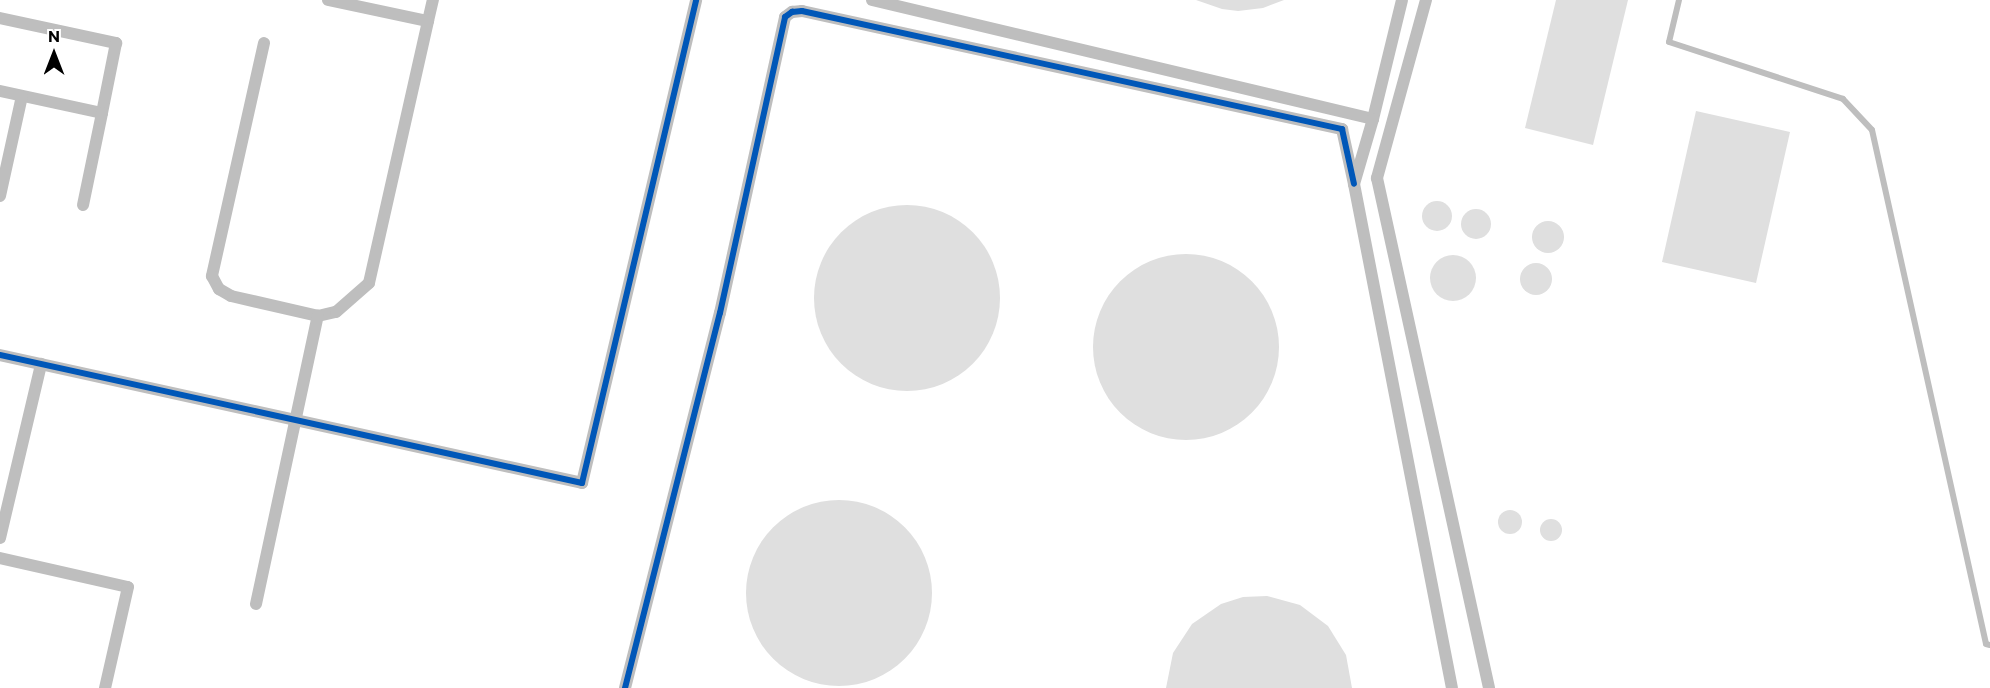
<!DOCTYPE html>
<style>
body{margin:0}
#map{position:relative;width:1990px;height:688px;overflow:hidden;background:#fff;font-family:Commissioner,sans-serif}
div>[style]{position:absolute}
.building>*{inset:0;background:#dfdfdf}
.round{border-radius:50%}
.lane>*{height:6px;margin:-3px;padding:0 3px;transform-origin:3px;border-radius:3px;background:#bebebe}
.street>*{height:12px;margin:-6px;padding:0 6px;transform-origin:6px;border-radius:6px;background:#bebebe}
.cycleway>*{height:6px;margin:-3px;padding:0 3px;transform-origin:3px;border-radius:3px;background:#0057b8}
span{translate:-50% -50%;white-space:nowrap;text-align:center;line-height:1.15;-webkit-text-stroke:6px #fff;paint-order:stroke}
.north{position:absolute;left:24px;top:24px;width:60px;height:60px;-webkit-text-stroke:4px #fff;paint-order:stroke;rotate:0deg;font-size:16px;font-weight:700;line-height:24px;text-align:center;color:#000}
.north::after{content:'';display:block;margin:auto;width:21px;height:27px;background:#000;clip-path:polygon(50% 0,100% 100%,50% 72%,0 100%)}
</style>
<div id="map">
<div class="building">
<div style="clip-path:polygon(1196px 0,1284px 0,1263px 8px,1238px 11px,1222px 9px)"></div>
<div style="clip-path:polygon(1556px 0,1628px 0,1593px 145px,1525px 128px)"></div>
<div style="clip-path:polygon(1696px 111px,1790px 132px,1756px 283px,1662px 262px)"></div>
<div class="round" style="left:1422px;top:201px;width:30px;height:30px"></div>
<div class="round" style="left:814px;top:205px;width:186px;height:186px"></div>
<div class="round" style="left:1461px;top:209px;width:30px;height:30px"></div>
<div class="round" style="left:1532px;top:221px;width:32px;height:32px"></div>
<div class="round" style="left:1093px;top:254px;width:186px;height:186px"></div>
<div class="round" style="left:1430px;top:255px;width:46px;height:46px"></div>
<div class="round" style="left:1520px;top:263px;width:32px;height:32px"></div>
<div class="round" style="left:746px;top:500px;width:186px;height:186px"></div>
<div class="round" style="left:1498px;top:510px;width:24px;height:24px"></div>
<div class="round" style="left:1540px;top:519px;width:22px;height:22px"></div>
<div style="clip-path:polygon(1267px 596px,1300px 605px,1328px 626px,1346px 655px,1352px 688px,1166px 688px,1173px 653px,1192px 624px,1221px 604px,1243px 597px)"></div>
</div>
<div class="lane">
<div style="left:1679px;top:0;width:43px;rotate:103.4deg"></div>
<div style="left:1669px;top:42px;width:183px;rotate:18.1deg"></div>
<div style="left:1843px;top:99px;width:42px;rotate:46.9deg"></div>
<div style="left:1872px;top:130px;width:526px;rotate:77.49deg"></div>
<div style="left:1986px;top:644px;width:4px;rotate:14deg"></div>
</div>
<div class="street">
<div style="left:328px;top:0;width:102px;rotate:11.9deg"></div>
<div style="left:428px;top:21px;width:22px;rotate:-77deg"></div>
<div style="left:872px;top:0;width:515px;rotate:13.36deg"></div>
<div style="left:1373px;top:119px;width:122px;rotate:-76.3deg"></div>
<div style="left:1426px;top:0;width:185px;rotate:105.4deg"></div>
<div style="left:1377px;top:178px;width:522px;rotate:77.61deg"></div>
<div style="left:0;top:18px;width:119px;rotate:12.2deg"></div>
<div style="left:116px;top:43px;width:71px;rotate:101.3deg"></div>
<div style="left:102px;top:113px;width:104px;rotate:-167.8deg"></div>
<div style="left:264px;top:43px;width:239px;rotate:102.6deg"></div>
<div style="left:212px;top:276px;width:15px;rotate:62deg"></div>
<div style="left:219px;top:289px;width:14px;rotate:30deg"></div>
<div style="left:231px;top:296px;width:89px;rotate:12.9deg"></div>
<div style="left:318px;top:316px;width:18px;rotate:-13deg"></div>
<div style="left:336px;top:312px;width:44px;rotate:-41.3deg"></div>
<div style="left:369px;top:283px;width:269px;rotate:-77.3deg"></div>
<div style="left:1373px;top:119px;width:68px;rotate:106.3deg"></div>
<div style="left:1354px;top:184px;width:513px;rotate:79deg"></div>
<div style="left:0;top:196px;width:102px;rotate:-77.6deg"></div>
<div style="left:83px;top:205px;width:94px;rotate:-78.3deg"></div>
<div style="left:0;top:355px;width:596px;rotate:12.4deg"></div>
<div style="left:582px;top:483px;width:496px;rotate:-76.7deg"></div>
<div style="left:0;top:538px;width:179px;rotate:-76.7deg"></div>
<div style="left:0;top:558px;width:131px;rotate:12.8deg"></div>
<div style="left:128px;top:587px;width:104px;rotate:102.8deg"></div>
<div style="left:256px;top:604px;width:295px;rotate:-77.9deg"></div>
<div style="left:625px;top:688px;width:387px;rotate:-75.8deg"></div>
<div style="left:720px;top:313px;width:303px;rotate:-77.6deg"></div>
<div style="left:785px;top:17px;width:9px;rotate:-36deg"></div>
<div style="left:792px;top:12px;width:10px;rotate:-6deg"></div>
<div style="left:802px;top:11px;width:553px;rotate:12.33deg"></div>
<div style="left:1342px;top:129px;width:56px;rotate:77.7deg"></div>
</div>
<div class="cycleway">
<div style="left:0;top:355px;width:596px;rotate:12.4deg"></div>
<div style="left:582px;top:483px;width:496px;rotate:-76.7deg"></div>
<div style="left:625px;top:688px;width:387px;rotate:-75.8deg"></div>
<div style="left:720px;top:313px;width:303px;rotate:-77.6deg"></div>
<div style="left:785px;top:17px;width:9px;rotate:-36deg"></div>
<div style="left:792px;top:12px;width:10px;rotate:-6deg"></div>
<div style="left:802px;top:11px;width:553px;rotate:12.33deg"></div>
<div style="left:1342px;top:129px;width:56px;rotate:77.7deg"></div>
</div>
<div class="north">N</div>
</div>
